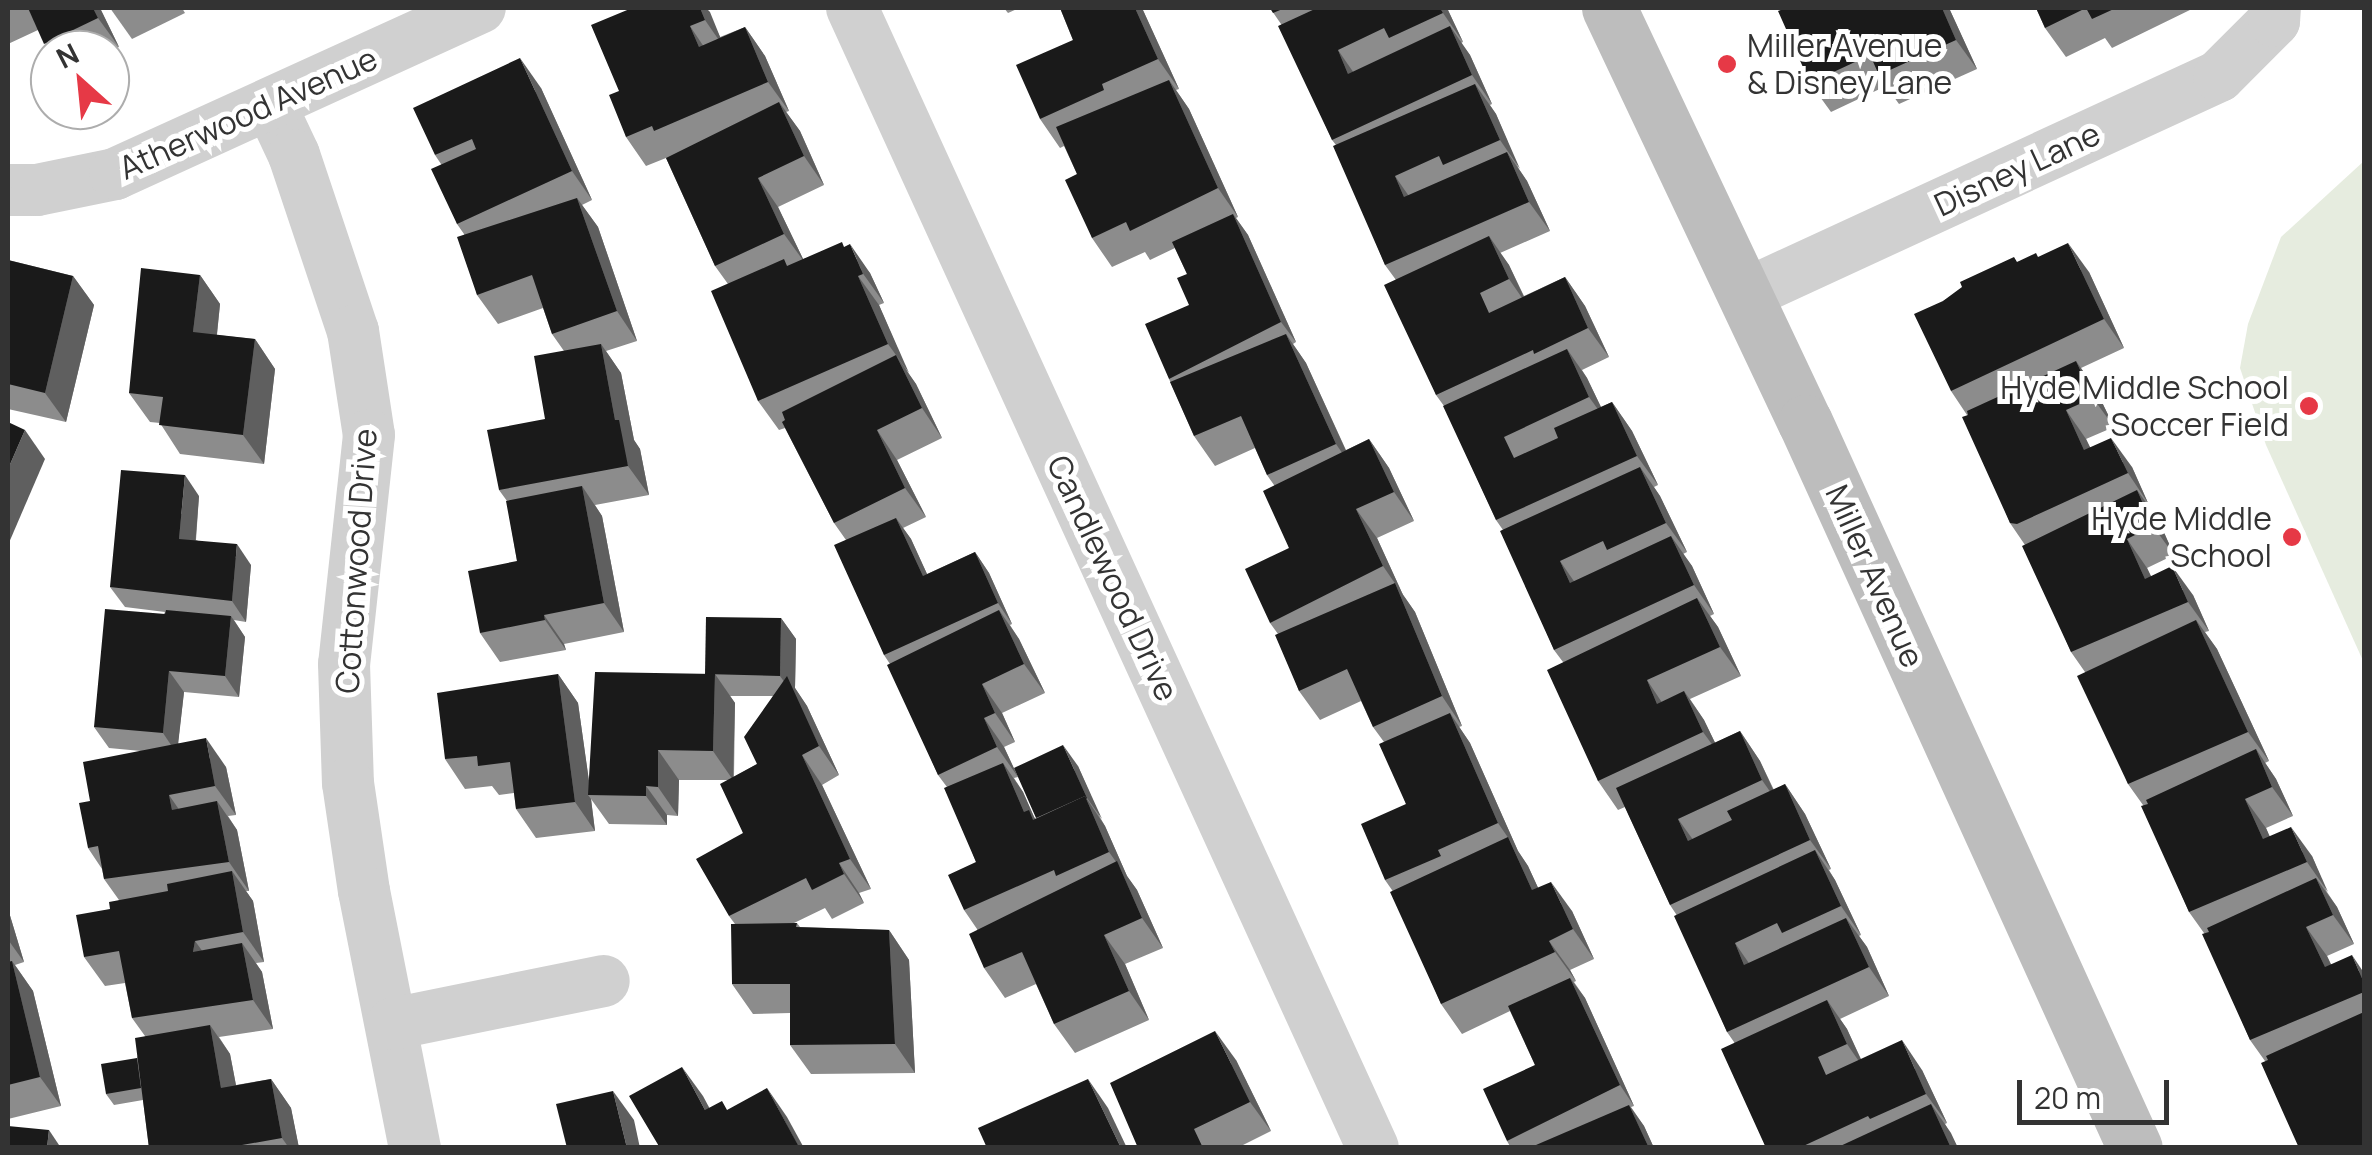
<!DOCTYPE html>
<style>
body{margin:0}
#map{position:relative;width:2372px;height:1155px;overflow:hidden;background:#fff;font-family:Manrope,sans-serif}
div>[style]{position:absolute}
.green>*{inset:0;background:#e6ecdf}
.minor>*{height:52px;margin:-26px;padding:0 26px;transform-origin:26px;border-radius:26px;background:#d0d0d0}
.secondary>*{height:55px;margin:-27.5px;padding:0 27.5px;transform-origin:27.5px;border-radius:27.5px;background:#bdbdbd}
.wall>*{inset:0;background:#8c8c8c}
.shaded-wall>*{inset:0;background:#5f5f5f}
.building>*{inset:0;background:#1a1a1a}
.dots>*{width:28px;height:28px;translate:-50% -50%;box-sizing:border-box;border:5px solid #fff;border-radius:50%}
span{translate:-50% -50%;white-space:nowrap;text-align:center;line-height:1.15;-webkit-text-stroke:10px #fff;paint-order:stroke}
.poi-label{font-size:32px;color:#333}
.left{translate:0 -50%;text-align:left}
.right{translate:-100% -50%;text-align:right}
.street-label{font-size:32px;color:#333}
.frame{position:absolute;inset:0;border:10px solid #333;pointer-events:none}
.north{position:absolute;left:30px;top:30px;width:100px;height:100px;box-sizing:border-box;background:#fff;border:2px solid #adadad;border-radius:50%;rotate:333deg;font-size:28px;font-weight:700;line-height:40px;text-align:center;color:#333}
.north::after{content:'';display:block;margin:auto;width:35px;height:45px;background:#e63946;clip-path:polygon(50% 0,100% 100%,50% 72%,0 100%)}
.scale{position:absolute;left:2017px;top:1080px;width:152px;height:45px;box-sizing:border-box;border:5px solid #333;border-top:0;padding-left:12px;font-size:30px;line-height:35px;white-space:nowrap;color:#333;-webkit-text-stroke:8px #fff;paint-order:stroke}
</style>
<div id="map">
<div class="green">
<div style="clip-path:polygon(2364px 161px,2364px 663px,2266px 445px,2240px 368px,2248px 324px,2281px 237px)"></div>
</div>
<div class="minor">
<div style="left:852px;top:8px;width:1253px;rotate:65.44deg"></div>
<div style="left:270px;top:104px;width:56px;rotate:64.8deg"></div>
<div style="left:294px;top:155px;width:186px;rotate:71.5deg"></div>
<div style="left:353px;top:331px;width:105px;rotate:81.3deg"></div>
<div style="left:369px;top:435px;width:230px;rotate:96.2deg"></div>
<div style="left:344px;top:664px;width:119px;rotate:88.1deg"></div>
<div style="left:348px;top:783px;width:109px;rotate:81.6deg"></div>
<div style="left:364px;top:891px;width:262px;rotate:78.8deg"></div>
<div style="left:8px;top:190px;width:29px"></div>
<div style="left:37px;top:190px;width:80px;rotate:-11.6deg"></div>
<div style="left:115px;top:174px;width:401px;rotate:-24.5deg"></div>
<div style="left:1744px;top:295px;width:523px;rotate:-24.75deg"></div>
<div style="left:2219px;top:76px;width:78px;rotate:-45deg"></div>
<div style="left:2274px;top:21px;width:13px;rotate:-86deg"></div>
<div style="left:392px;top:1024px;width:216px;rotate:-11.5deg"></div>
</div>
<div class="secondary">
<div style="left:1609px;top:8px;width:458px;rotate:64.7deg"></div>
<div style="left:1805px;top:422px;width:797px;rotate:65.56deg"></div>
</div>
<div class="wall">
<div style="clip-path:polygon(8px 8px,100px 8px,119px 47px,110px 51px,110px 50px,50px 50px,50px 52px,38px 30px,8px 44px)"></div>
<div style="clip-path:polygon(110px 8px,182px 8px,185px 13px,132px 39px)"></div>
<div style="clip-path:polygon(632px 8px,706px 8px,720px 37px,745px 27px,765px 56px,789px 111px,786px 112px,800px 131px,824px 185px,778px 207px,803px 259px,845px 247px,870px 273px,884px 303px,879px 305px,908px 373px,916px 384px,942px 438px,897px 460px,926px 517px,903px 528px,911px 539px,927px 574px,975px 552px,989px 573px,1012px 624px,1010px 625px,1019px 639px,1045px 693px,1002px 713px,1015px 742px,1004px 747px,1018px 777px,1014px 778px,1023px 792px,1035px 819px,1078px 766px,1101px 819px,1105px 826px,1127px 876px,1137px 890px,1163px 948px,1125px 964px,1149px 1020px,1075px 1053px,1054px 1024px,1036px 984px,1005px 998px,984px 968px,977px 929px,964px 910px,976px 862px,947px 787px,938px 775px,890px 664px,884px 655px,846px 540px,834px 523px,785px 428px,779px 430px,758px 401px,728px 284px,715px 266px,666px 158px,646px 166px,626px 137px,619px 91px)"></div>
<div style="clip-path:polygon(1004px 8px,1019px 8px,1008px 13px)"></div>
<div style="clip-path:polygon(1060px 8px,1142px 8px,1179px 89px,1176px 90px,1189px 109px,1238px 217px,1236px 218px,1248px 235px,1296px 342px,1293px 344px,1306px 363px,1346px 450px,1369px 439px,1389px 468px,1414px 521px,1377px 538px,1403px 595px,1415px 612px,1462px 726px,1459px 727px,1470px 743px,1518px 851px,1528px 866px,1538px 888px,1572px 911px,1594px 959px,1570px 970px,1576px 981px,1574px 982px,1585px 998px,1634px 1106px,1631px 1107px,1644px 1126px,1654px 1148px,1511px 1148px,1507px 1141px,1535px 1065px,1510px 1011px,1462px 1034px,1441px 1004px,1392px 890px,1385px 880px,1406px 804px,1384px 742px,1373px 727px,1361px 701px,1320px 720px,1299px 691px,1278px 634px,1270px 623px,1289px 548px,1274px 485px,1267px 475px,1255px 448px,1215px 466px,1194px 436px,1169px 379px,1189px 305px,1187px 274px,1175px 248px,1150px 260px,1145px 252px,1112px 267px,1092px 238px,1077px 174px,1064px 146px,1060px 148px,1040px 119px,1073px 40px)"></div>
<div style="clip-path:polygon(1270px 8px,1447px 8px,1463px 42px,1461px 43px,1470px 55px,1492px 104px,1490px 105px,1496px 114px,1519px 169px,1527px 181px,1550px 231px,1500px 253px,1509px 265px,1524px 296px,1565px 277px,1585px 306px,1609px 357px,1582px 370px,1587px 378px,1601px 407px,1612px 402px,1632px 431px,1658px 485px,1654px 487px,1660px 496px,1687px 552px,1683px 554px,1692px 566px,1714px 614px,1710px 616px,1718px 627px,1741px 676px,1690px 699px,1704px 720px,1715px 743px,1740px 731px,1760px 761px,1774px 790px,1785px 784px,1805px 814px,1831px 869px,1829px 870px,1835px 880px,1861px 935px,1859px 936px,1867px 947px,1889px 996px,1840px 1019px,1847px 1029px,1861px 1059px,1922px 1070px,1947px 1123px,1945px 1124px,1958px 1148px,1766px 1148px,1734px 1042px,1727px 1032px,1676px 914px,1670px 905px,1625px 807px,1618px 810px,1598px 781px,1563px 662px,1554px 650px,1503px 530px,1496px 520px,1444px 406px,1436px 395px,1396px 280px,1385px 265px,1336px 145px,1332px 140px,1281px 24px)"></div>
<div style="clip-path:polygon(1782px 8px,1949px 8px,1977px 69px,1899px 104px,1886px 86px,1831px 112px,1810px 83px)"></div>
<div style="clip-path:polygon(2036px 8px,2194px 8px,2112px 48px,2105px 38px,2066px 57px,2045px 28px)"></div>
<div style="clip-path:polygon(541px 88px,592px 200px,582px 205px,598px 227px,637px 341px,606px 351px,621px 373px,634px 440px,640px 449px,649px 495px,595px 505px,602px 516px,624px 632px,564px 644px,566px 650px,500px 662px,480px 633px,517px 561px,507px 501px,499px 490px,545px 419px,564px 351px,552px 334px,543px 308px,498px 324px,477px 295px,464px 234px,457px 224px,441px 164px,435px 155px)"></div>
<div style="clip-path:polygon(2039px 257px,2089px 272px,2124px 348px,2081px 368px,2096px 390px,2114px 427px,2086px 439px,2090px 447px,2132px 467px,2148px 503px,2147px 503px,2158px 519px,2174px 555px,2147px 568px,2151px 576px,2193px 595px,2209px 631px,2205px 632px,2217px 649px,2269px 761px,2265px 763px,2276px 779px,2293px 816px,2266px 828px,2269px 836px,2312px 856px,2327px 892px,2337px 907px,2354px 944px,2327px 956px,2331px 964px,2364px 973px,2364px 1148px,2265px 1061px,2250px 1040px,2204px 933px,2189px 912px,2143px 805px,2128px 784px,2085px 672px,2071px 652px,2025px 545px,2010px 523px,1967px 415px,1951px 391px,1943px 301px,2017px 262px)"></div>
<div style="clip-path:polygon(8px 260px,73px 276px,94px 305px,66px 422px,8px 409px)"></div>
<div style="clip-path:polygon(200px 275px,220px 304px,217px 335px,255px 339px,275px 369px,264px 464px,180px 454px,160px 423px,150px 422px,129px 393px)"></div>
<div style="clip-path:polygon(199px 496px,196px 540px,251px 565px,246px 622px,234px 620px,245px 637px,239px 697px,184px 692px,178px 743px,226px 767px,236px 815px,228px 816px,237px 830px,249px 891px,246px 891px,253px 901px,264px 962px,256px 963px,262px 972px,273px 1029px,219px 1037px,230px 1054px,236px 1085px,271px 1079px,291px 1108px,299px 1148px,149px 1148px,143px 1100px,114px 1105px,106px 1094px,137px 1058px,145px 1036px,132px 1018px,125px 983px,105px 986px,84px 957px,110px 909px,119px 900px,104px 879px,102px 869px,88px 848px,90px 801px,141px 751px,109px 748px,94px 727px,165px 612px,125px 607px,110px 587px)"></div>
<div style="clip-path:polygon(evenodd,781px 618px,796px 639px,795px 688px,807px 706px,839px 775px,822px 785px,871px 889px,859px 893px,864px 903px,832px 919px,825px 908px,794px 923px,797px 923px,800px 927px,889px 930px,909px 960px,915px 1073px,811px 1074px,790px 1045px,790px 1013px,753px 1014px,732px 984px,735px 924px,729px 916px,743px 833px,727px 780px,679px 780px,678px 816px,667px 815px,667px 825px,609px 824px,591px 799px,595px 831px,536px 838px,516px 809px,514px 793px,499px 795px,492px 786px,465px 789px,445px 759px,558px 674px,578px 703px,589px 782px,705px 674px,781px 618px,730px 696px,773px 696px,757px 764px,734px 777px,735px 703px,730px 696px)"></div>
<div style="clip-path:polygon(8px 909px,24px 962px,15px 965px,33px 991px,61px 1106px,8px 1119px)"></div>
<div style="clip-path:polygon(1236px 1060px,1271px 1131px,1237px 1148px,1138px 1148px)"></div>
</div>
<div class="shaded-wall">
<div style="clip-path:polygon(93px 8px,100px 8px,119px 47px,98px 18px)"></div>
<div style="clip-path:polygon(700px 8px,706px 8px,710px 12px,725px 49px,705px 20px)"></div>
<div style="clip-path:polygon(1135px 8px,1142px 8px,1179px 89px,1158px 59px)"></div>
<div style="clip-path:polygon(1440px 8px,1447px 8px,1463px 42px,1443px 13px)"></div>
<div style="clip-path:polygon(1942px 8px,1949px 8px,1977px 69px,1956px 40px)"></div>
<div style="clip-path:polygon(690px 26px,710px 56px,699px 47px)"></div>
<div style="clip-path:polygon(1450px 26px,1470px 55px,1492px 104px,1472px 75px)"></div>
<div style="clip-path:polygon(745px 27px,765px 56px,789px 111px,768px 82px)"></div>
<div style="clip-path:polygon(1338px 50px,1358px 79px,1348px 74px)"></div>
<div style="clip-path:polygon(520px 58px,541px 88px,592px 200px,572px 171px)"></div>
<div style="clip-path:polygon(1169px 80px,1189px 109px,1238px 217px,1218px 188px)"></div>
<div style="clip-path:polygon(1475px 84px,1496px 114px,1520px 169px,1500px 140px)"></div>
<div style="clip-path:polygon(779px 102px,800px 131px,824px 185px,804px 156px)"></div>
<div style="clip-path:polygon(1507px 152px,1527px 181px,1550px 231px,1529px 202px)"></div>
<div style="clip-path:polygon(1395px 176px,1415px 205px,1404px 197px)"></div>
<div style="clip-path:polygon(758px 178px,778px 207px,805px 263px,784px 234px)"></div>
<div style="clip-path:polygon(577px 198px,598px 227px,637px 341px,617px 311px)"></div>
<div style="clip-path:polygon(1233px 214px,1248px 235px,1296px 342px,1281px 322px)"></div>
<div style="clip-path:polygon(1489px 236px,1509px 265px,1529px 308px,1509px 279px)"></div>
<div style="clip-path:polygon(2068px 243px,2089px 272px,2124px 348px,2104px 319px)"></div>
<div style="clip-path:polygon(850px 244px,870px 273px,884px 303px,844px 247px,862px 271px)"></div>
<div style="clip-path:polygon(200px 275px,220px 304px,214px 361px,193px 332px)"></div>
<div style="clip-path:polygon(73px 276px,94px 305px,66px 422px,45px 393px)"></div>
<div style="clip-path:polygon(858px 276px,879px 305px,909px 373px,888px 344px)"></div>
<div style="clip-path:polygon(1565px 277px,1585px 306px,1609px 357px,1588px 328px)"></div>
<div style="clip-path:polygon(1286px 334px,1306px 363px,1356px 473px,1336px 444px)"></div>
<div style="clip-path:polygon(255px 339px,275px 369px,264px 464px,243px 435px)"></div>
<div style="clip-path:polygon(601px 344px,621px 373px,634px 440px,640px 449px,649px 495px,628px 466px,615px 420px)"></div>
<div style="clip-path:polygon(1567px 349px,1587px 378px,1610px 426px,1589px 397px)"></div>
<div style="clip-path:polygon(896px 355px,916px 384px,942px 438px,922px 408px)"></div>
<div style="clip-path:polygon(2076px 361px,2096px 390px,2114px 427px,2093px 398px)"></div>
<div style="clip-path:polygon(1612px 402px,1632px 431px,1658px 485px,1637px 456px)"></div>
<div style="clip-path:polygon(2066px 410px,2086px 439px,2105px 479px,2084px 450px)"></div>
<div style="clip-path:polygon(25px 430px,45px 459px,8px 545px,8px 469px)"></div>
<div style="clip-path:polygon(877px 430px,897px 460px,926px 517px,905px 488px)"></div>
<div style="clip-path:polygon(2111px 438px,2132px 467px,2148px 503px,2128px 473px)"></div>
<div style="clip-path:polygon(1369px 439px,1389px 468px,1414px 521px,1394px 492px)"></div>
<div style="clip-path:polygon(1640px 467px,1660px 496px,1687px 552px,1666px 523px)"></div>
<div style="clip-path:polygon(185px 475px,199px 496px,194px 560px,179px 539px)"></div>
<div style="clip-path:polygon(582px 486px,602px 516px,624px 632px,604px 603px)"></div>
<div style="clip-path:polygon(2137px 490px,2158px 519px,2174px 555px,2153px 526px)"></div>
<div style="clip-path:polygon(1356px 509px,1377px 538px,1403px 595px,1383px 566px)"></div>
<div style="clip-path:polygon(896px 518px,911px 539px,937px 596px,923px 576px)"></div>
<div style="clip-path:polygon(1671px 536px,1692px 566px,1714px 614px,1694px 585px)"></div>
<div style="clip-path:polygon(2127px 539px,2147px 568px,2166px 608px,2145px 579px)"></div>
<div style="clip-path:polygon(237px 544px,251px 565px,246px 622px,232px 601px)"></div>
<div style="clip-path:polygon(975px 552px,989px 573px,1012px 624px,998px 603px)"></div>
<div style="clip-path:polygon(1560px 561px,1580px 590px,1570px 583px)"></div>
<div style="clip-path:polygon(2172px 566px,2193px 595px,2209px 631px,2188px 602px)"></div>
<div style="clip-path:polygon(1395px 583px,1415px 612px,1462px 726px,1442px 696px)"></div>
<div style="clip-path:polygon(1697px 598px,1718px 627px,1741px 676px,1720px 647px)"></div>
<div style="clip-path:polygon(999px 610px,1019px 639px,1045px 693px,1024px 664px)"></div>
<div style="clip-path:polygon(544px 615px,564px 644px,566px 650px,545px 620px)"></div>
<div style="clip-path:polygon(231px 616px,245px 637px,239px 697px,225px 676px)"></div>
<div style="clip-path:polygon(781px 618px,796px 639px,795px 688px,807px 706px,839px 775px,819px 746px,795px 697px,780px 676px)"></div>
<div style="clip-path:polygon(2196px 620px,2217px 649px,2269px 761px,2248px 732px)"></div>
<div style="clip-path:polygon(169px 671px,184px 692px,177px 754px,163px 733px)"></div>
<div style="clip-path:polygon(558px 674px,578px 703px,591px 795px,588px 795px,591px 799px,595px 831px,575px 802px)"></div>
<div style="clip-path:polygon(715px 674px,735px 703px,733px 780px,713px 751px)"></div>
<div style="clip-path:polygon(1647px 680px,1667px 710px,1657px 704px)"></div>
<div style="clip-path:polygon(982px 684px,1002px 713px,1015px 742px,995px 713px)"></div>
<div style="clip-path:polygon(1684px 691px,1704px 720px,1724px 761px,1703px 732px)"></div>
<div style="clip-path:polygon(1450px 713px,1470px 743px,1518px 851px,1528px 866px,1553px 920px,1532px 890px,1509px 839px,1498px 823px)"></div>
<div style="clip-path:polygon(984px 718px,1004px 747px,1018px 777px,997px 747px)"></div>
<div style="clip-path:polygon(1740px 731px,1760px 761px,1782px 809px,1762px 780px)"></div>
<div style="clip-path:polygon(206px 738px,226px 767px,236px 815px,215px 786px)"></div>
<div style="clip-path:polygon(1063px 745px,1078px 766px,1102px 819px,1087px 798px)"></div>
<div style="clip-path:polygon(2256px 749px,2276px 779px,2293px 816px,2272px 787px)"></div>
<div style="clip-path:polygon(658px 750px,679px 780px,678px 816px,658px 787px)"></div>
<div style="clip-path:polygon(802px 755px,822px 785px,871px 889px,850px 859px)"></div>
<div style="clip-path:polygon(1003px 763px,1023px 792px,1034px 817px,1050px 839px,1024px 812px)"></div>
<div style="clip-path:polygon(1785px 784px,1805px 814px,1831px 869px,1810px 840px)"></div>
<div style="clip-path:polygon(646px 786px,667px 815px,667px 825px,646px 796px)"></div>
<div style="clip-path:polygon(169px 795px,189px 824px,172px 810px)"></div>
<div style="clip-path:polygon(1085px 796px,1105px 826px,1127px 876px,1137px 890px,1163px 948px,1142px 918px,1119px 866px,1109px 852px)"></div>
<div style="clip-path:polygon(2245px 799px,2266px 828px,2284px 868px,2263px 839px)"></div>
<div style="clip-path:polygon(217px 801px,237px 830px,249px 891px,229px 862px)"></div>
<div style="clip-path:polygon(1678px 819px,1699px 848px,1688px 841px)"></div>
<div style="clip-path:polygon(2291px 827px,2312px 856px,2328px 892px,2307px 862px)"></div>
<div style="clip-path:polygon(1815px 850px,1835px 880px,1861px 935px,1841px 906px)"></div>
<div style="clip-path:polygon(839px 863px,859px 893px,864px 903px,844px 874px)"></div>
<div style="clip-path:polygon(232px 871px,253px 901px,264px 962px,243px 932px)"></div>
<div style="clip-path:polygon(2316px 878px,2337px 907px,2354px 944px,2333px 915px)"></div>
<div style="clip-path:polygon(1551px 882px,1572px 911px,1594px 959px,1573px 929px)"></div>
<div style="clip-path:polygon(8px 909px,24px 962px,9px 941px,8px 936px)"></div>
<div style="clip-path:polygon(1846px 918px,1867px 947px,1889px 996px,1869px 967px)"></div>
<div style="clip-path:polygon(2306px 927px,2327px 956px,2345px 996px,2325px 967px)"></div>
<div style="clip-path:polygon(889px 930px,909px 960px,915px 1073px,895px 1044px)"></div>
<div style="clip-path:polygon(1104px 935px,1125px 964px,1149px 1020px,1129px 991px)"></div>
<div style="clip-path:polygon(195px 941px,216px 970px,193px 952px)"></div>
<div style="clip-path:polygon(1549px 941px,1570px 970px,1576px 981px,1555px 952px)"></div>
<div style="clip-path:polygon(242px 943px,262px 972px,273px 1029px,253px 1000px)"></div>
<div style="clip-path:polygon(1735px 943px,1755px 972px,1744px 965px)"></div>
<div style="clip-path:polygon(2352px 955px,2364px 973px,2364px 983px)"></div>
<div style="clip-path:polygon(12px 961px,33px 991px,61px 1106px,40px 1077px)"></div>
<div style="clip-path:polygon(1570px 978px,1585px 998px,1634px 1106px,1620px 1085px)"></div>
<div style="clip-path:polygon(1827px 1000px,1847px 1029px,1867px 1073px,1847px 1044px)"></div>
<div style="clip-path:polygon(210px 1025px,230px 1054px,242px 1117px,221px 1088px)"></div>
<div style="clip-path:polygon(1215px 1031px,1236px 1060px,1271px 1131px,1250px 1102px)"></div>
<div style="clip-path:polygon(1902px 1040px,1922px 1070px,1947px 1123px,1926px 1094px)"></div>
<div style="clip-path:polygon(682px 1067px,703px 1096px,726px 1139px,705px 1110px)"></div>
<div style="clip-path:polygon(271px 1079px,291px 1108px,299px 1148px,289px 1148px,282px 1138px)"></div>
<div style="clip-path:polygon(1088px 1079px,1108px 1108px,1127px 1148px,1121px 1148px)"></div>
<div style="clip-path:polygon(767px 1088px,787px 1117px,804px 1148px,799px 1148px)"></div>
<div style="clip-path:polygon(613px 1091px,634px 1120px,640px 1148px,627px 1148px)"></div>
<div style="clip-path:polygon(1931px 1104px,1951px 1133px,1958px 1148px,1951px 1148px)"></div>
<div style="clip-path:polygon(1629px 1105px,1644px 1126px,1654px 1148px,1649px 1148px)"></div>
<div style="clip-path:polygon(49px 1130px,61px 1148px,47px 1148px)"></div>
</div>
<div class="building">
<div style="clip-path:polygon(28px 8px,93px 8px,98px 18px,44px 44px)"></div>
<div style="clip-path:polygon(632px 8px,700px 8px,705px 20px,690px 26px,699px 47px,745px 27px,768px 82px,654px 131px,652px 126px,626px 137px,609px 95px,619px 91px,591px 25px)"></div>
<div style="clip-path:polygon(1060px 8px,1135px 8px,1158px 59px,1102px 84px,1104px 90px,1040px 119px,1016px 65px,1073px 40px)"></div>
<div style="clip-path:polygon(1270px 8px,1285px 8px,1273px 13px)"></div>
<div style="clip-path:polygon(1317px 8px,1440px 8px,1443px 13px,1389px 38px,1384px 28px,1338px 50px,1348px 74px,1450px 26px,1472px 75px,1332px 140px,1278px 26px)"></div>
<div style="clip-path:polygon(1786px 8px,1942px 8px,1956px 40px,1879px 75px,1870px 55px,1810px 83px,1778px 11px)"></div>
<div style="clip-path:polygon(2036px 8px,2116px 8px,2092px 19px,2086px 8px,2045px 28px)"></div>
<div style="clip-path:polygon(520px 58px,572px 171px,457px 224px,431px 169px,476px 149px,472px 139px,435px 155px,413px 108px)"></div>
<div style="clip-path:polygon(1169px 80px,1218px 188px,1130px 231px,1126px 222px,1092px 238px,1065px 180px,1077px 174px,1056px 127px)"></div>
<div style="clip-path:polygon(1475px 84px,1500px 140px,1443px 165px,1439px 156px,1395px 176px,1404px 197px,1507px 152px,1529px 202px,1385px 265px,1333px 146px)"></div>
<div style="clip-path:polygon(779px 102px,804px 156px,758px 178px,784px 234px,715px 266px,666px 158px)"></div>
<div style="clip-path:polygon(577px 198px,617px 311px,552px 334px,532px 275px,477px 295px,457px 237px)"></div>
<div style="clip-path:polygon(1233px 214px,1281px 322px,1169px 379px,1145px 324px,1189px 305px,1177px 278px,1187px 274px,1172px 242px)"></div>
<div style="clip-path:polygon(1489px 236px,1509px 279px,1480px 293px,1489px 313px,1565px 277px,1588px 328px,1534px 354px,1533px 350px,1436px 395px,1384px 285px)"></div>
<div style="clip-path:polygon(842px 242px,844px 247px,850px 244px,863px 274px,858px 276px,888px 344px,758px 401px,711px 291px,784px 259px,787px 266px)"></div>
<div style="clip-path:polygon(2068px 243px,2104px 319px,1951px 391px,1914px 314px,1943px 301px,1962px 287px,1960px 282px,2014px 257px,2017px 262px,2036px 253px,2038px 257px)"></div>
<div style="clip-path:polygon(8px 260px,73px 276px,45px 393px,8px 384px)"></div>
<div style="clip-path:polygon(141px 268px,200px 275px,193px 332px,255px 339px,243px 435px,159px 425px,163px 397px,129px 393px)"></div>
<div style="clip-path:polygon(1286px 334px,1336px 444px,1267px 475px,1241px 416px,1194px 436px,1170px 382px)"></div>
<div style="clip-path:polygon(601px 344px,615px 420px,619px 420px,628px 466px,499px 490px,487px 430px,545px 419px,534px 356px)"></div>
<div style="clip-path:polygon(1567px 349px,1589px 397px,1504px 437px,1514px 458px,1558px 438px,1554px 428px,1612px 402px,1637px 456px,1496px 520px,1443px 406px)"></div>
<div style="clip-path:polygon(896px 355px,922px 408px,877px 430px,905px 488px,834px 523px,782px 422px,785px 420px,782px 412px)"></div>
<div style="clip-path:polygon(2076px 361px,2093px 398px,2066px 410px,2084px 450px,2111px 438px,2128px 473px,2017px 524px,2010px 523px,1962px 417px,1968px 415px,1967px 411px)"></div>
<div style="clip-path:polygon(8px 422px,25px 430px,8px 469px)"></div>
<div style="clip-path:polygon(1369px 439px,1394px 492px,1356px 509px,1383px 566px,1270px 623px,1245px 569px,1289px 548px,1263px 491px)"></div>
<div style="clip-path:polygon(1640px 467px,1666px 523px,1607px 550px,1603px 541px,1560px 561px,1570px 583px,1671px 536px,1694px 585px,1554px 650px,1500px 531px)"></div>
<div style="clip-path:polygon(121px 470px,185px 475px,179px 539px,237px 544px,232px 601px,110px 587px)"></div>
<div style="clip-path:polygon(582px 486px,604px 603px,544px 615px,545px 620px,480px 633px,468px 571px,517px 561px,506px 501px)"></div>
<div style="clip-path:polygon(2137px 490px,2153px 526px,2127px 539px,2145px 579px,2172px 566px,2188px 602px,2071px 652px,2022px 546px)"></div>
<div style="clip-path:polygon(896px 518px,923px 576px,975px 552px,998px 603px,884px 655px,834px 545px)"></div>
<div style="clip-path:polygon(1395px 583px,1442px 696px,1373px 727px,1347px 669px,1299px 691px,1275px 635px)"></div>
<div style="clip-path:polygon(1697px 598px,1720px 647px,1647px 680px,1657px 704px,1684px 691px,1703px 732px,1598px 781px,1547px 670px)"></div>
<div style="clip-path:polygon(105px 609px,165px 614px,166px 610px,231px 616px,225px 676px,169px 671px,163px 733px,94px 727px)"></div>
<div style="clip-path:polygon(999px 610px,1024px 664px,982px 684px,995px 713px,984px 718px,997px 747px,938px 775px,887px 665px)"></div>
<div style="clip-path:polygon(706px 617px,781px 618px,780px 676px,705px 674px)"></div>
<div style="clip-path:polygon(2196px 620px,2248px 732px,2128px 784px,2077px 676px)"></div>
<div style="clip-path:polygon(595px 672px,715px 674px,713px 751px,658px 750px,658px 787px,646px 786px,646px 796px,588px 795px)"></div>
<div style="clip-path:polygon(558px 674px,575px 802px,516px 809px,510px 762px,478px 766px,477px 756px,445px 759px,437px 693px)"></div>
<div style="clip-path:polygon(787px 676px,819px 746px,802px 755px,850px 859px,839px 863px,844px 874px,812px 890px,806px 878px,729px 916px,696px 859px,743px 833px,720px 784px,757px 764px,744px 737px)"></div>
<div style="clip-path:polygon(1450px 713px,1498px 823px,1438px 850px,1441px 856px,1385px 880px,1361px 824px,1406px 804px,1379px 744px)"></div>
<div style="clip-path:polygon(1740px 731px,1762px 780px,1678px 819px,1688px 841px,1732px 820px,1727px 811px,1785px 784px,1810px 840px,1670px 905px,1616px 788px)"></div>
<div style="clip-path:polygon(206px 738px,215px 786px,169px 795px,172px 810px,217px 801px,229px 862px,104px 879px,98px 846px,88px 848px,79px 803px,90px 801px,83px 762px)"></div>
<div style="clip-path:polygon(1063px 745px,1087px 798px,1086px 799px,1085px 796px,1036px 818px,1014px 768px)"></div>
<div style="clip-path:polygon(2256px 749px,2272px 787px,2245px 799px,2263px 839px,2291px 827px,2307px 862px,2189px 912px,2141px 806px,2148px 804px,2146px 800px)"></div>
<div style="clip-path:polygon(1003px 763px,1024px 812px,1029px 810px,1033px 820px,1085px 796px,1109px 852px,1056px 876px,1054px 870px,964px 910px,948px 875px,976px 862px,944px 788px)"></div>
<div style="clip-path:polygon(1508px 837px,1532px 890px,1551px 882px,1573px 929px,1549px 941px,1555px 952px,1441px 1004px,1390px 892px)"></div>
<div style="clip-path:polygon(1815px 850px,1841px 906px,1782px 933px,1777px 923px,1735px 943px,1744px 965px,1846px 918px,1869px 967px,1727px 1032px,1674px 916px)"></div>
<div style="clip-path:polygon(1117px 861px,1142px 918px,1104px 935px,1129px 991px,1054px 1024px,1022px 952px,984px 968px,969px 934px)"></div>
<div style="clip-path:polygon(232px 871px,243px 932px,195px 941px,193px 952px,242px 943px,253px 1000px,132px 1018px,119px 951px,84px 957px,76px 915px,110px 909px,109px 902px,168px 891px,167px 884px)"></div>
<div style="clip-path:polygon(2316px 878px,2333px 915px,2306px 927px,2325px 967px,2352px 955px,2364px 983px,2364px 992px,2250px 1040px,2202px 934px,2209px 932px,2207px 928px)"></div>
<div style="clip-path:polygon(797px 923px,796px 927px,889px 930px,895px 1044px,790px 1045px,790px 984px,732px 984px,731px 924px)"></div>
<div style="clip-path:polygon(12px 961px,40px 1077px,8px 1085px,8px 962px)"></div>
<div style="clip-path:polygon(1570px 978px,1620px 1085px,1507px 1141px,1483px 1089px,1535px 1065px,1508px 1006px)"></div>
<div style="clip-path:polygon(1827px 1000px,1847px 1044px,1818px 1057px,1826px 1075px,1902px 1040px,1926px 1094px,1870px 1119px,1868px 1116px,1799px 1148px,1766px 1148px,1721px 1049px)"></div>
<div style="clip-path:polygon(2364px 1012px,2364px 1147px,2299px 1148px,2261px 1063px,2268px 1060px,2266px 1056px)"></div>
<div style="clip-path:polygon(210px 1025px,221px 1088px,271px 1079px,282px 1138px,225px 1148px,149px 1148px,135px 1038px)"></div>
<div style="clip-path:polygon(1215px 1031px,1250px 1102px,1194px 1129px,1203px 1148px,1138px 1148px,1110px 1083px)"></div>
<div style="clip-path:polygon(137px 1058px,141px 1088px,106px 1094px,101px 1064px)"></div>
<div style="clip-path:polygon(682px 1067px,705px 1110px,722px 1101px,727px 1110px,767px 1088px,799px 1147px,660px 1148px,629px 1096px)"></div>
<div style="clip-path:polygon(1088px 1079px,1121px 1148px,987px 1148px,978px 1128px)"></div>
<div style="clip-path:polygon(613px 1091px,627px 1148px,567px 1148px,556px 1104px)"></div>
<div style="clip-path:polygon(1931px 1104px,1951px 1148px,1836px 1148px)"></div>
<div style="clip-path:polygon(1629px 1105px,1649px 1148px,1529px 1148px)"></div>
<div style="clip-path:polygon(8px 1126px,49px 1130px,47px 1148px,8px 1148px)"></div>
</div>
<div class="dots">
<div style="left:1727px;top:64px;background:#e63946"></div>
<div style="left:2309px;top:406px;background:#e63946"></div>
<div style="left:2292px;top:537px;background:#e63946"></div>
</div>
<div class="poi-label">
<span class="left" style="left:1747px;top:64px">Miller Avenue<br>&amp; Disney Lane</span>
<span class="right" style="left:2289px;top:406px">Hyde Middle School<br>Soccer Field</span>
<span class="right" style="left:2272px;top:537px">Hyde Middle<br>School</span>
</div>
<div class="street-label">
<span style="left:248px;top:113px;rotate:-24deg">Atherwood Avenue</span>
<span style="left:2017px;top:169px;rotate:-25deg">Disney Lane</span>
<span style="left:356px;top:561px;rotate:-86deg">Cottonwood Drive</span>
<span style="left:1875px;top:576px;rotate:66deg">Miller Avenue</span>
<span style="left:1113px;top:578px;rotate:65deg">Candlewood Drive</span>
</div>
<div class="frame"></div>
<div class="north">N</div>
<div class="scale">20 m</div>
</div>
